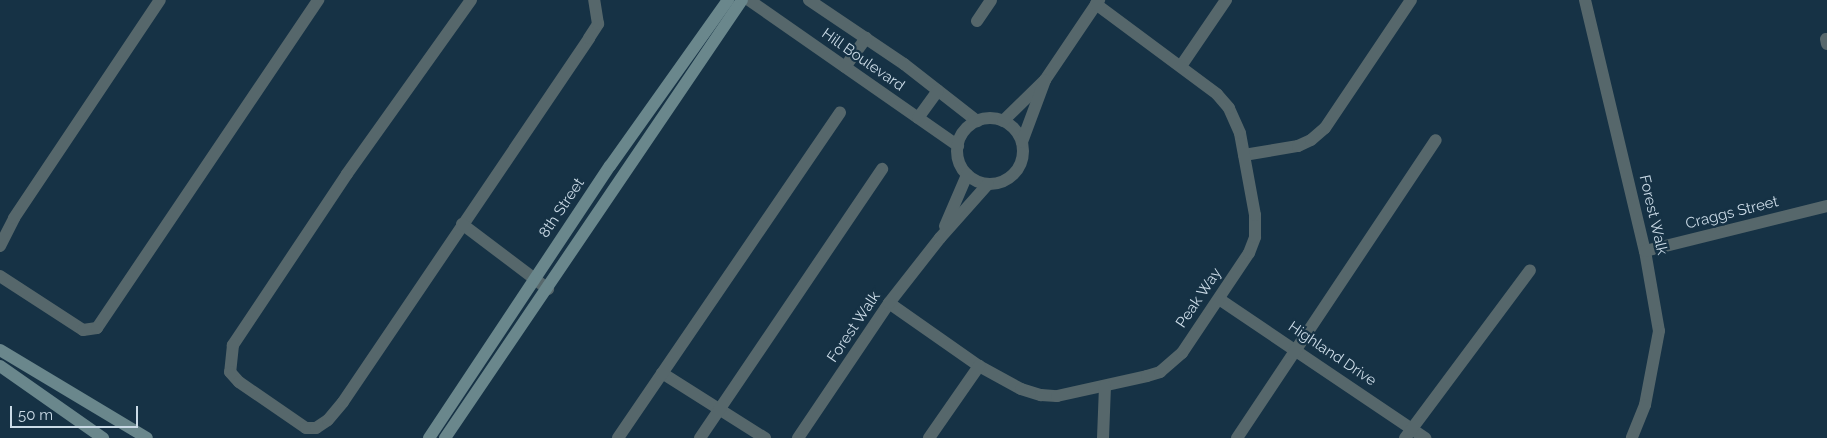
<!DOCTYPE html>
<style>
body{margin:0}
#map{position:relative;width:1827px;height:438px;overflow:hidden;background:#163245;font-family:Raleway,sans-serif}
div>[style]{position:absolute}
.street>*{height:12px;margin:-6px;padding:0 6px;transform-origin:6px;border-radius:6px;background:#56676b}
.street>.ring{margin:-6px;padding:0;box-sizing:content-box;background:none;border:12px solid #56676b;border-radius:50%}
.secondary>*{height:12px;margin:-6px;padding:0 6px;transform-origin:6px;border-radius:6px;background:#6a878c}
span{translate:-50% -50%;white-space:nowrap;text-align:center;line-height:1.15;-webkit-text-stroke:4.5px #163245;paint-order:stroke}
.street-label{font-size:15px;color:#cbdbe7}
.scale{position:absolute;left:10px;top:406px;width:128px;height:22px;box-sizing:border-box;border:2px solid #cbdbe7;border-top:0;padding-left:6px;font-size:15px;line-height:18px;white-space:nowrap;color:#cbdbe7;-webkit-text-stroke:4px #163245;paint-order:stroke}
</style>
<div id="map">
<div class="street">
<div style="left:471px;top:0;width:214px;rotate:125.5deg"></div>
<div style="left:347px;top:174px;width:206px;rotate:123.7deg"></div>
<div style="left:233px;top:345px;width:27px;rotate:96deg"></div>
<div style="left:230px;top:372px;width:13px;rotate:48deg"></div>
<div style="left:239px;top:382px;width:81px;rotate:34.5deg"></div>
<div style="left:306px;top:428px;width:10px"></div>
<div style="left:316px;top:428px;width:14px;rotate:-34deg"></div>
<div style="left:328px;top:420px;width:23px;rotate:-50deg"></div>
<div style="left:343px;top:402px;width:439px;rotate:-55.9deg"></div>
<div style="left:589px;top:38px;width:17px;rotate:-57deg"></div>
<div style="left:598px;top:24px;width:24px;rotate:-99deg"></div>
<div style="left:749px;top:0;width:255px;rotate:34.9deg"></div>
<div style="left:809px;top:0;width:115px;rotate:34deg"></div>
<div style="left:904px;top:64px;width:93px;rotate:38deg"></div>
<div style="left:1585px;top:0;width:258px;rotate:76.6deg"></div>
<div style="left:1645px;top:251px;width:81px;rotate:80.1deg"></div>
<div style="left:1659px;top:331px;width:75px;rotate:100.7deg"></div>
<div style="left:1645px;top:405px;width:35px;rotate:112deg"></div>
<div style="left:977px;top:21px;width:25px;rotate:-56deg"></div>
<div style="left:1826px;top:39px;width:5px;rotate:79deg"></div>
<div style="left:1181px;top:66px;width:80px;rotate:-55.7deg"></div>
<div style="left:845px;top:67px;width:36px;rotate:-54deg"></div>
<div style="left:918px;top:118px;width:34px;rotate:-54deg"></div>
<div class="ring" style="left:957px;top:118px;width:54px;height:54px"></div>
<div style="left:1003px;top:121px;width:59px;rotate:-44.3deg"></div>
<div style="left:1045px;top:80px;width:97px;rotate:-56deg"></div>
<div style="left:1022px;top:142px;width:66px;rotate:-69.6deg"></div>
<div style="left:1244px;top:155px;width:55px;rotate:-9.5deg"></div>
<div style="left:1298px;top:146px;width:14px;rotate:-25deg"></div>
<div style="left:1311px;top:140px;width:18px;rotate:-41deg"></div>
<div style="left:1325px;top:128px;width:154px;rotate:-56.1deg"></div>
<div style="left:462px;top:224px;width:108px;rotate:37.1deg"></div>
<div style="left:945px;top:226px;width:56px;rotate:-66.7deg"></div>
<div style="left:0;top:246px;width:31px;rotate:-63deg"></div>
<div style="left:14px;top:218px;width:262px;rotate:-56.2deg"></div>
<div style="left:1645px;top:251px;width:187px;rotate:-13.9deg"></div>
<div style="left:0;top:276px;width:99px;rotate:33deg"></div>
<div style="left:83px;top:330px;width:14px;rotate:-8deg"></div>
<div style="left:97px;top:328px;width:396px;rotate:-56deg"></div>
<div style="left:1219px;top:299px;width:249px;rotate:34deg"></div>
<div style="left:889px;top:303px;width:110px;rotate:35deg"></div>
<div style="left:979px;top:366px;width:48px;rotate:28.7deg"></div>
<div style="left:1021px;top:389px;width:21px;rotate:17deg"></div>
<div style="left:1041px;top:395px;width:16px;rotate:4deg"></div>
<div style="left:1057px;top:396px;width:92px;rotate:-12.5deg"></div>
<div style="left:1147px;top:376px;width:14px;rotate:-17deg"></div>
<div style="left:1160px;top:372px;width:29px;rotate:-41deg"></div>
<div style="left:1182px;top:353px;width:120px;rotate:-56.2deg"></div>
<div style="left:1249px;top:253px;width:17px;rotate:-69deg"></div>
<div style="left:1255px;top:237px;width:22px;rotate:-90deg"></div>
<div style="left:1255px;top:215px;width:83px;rotate:-100.4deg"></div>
<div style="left:1240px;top:133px;width:27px;rotate:-114deg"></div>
<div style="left:1229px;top:108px;width:18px;rotate:-131deg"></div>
<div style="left:1217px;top:94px;width:151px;rotate:-143.4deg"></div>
<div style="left:662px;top:373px;width:122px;rotate:32.3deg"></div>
<div style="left:618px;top:438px;width:394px;rotate:-55.7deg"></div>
<div style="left:700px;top:438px;width:325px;rotate:-55.9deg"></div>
<div style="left:798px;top:438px;width:163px;rotate:-56deg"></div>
<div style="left:889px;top:303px;width:83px;rotate:-51.9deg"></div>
<div style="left:940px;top:238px;width:72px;rotate:-48.4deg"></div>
<div style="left:929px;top:438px;width:88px;rotate:-55.2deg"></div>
<div style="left:1103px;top:438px;width:52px;rotate:-87.8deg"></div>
<div style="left:1237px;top:438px;width:358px;rotate:-56.3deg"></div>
<div style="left:1405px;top:438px;width:209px;rotate:-53.3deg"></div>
</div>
<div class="secondary">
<div style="left:0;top:350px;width:171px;rotate:30.9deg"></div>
<div style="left:0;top:366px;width:126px;rotate:35deg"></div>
<div style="left:429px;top:438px;width:327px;rotate:-56.4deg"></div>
<div style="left:610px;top:166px;width:204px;rotate:-54.6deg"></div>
<div style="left:445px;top:438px;width:529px;rotate:-55.86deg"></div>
</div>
<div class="street-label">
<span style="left:863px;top:60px;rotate:35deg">Hill Boulevard</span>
<span style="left:562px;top:208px;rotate:-56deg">8th Street</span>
<span style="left:1732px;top:213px;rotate:-14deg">Craggs Street</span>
<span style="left:1653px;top:215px;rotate:77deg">Forest Walk</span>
<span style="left:1199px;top:298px;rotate:-56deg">Peak Way</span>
<span style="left:854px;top:327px;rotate:-56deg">Forest Walk</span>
<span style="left:1332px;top:354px;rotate:34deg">Highland Drive</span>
</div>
<div class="scale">50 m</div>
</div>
